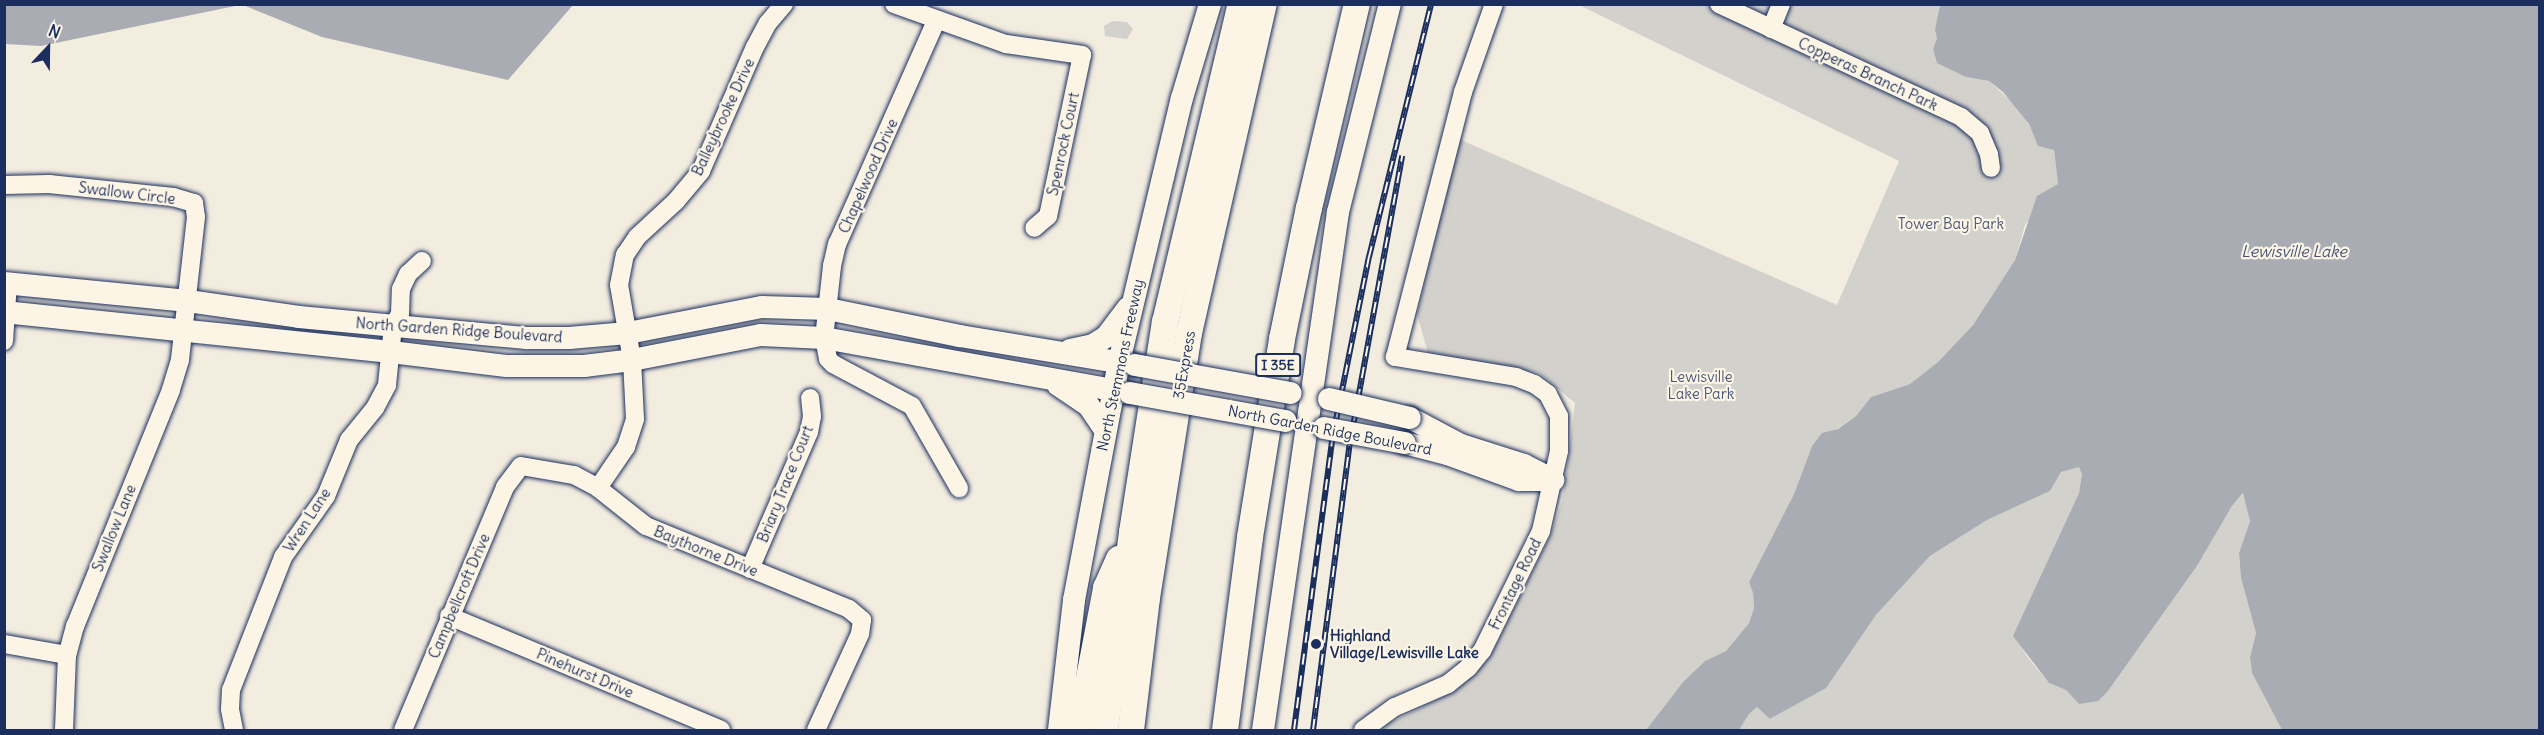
<!DOCTYPE html>
<style>
body{margin:0}
#map{position:relative;width:2544px;height:735px;overflow:hidden;background:#f3ede0;font-family:Delius,sans-serif}
div>[style]{position:absolute}
.green>*{inset:0;background:#d3d1cc}
.water>*{inset:0;background:#a9acb3}
.roads{filter:drop-shadow(0 0 2px #1b2f5e) drop-shadow(0 0 2px #1b2f5e)}
.minor>*{height:18px;margin:-9px;padding:0 9px;transform-origin:9px;border-radius:9px;background:#fcf5e5}
.major>*{height:22px;margin:-11px;padding:0 11px;transform-origin:11px;border-radius:11px;background:#fcf5e5}
.highway>*{height:26px;margin:-13px;padding:0 13px;transform-origin:13px;border-radius:13px;background:#fcf5e5}
.rail>*{height:6px;margin-top:-3px;transform-origin:0;background:repeating-linear-gradient(90deg,#fcf5e5 0 11px,#1b2f5e 0 22px);box-sizing:border-box;border-block:2px solid #1b2f5e}
.bridges{filter:drop-shadow(0 0 2px #1b2f5e) drop-shadow(0 0 2px #1b2f5e)}
.major-bridge>*{height:22px;margin:-11px;padding:0 11px;transform-origin:11px;border-radius:11px;background:#fcf5e5}
.dots>*{width:16px;height:16px;translate:-50% -50%;box-sizing:border-box;border:3px solid #fcf5e5;border-radius:50%}
span{translate:-50% -50%;white-space:nowrap;text-align:center;line-height:1.15;-webkit-text-stroke:4.5px #fcf5e5;paint-order:stroke}
.shield-label span{padding:2px 4px;background:#fcf5e5;border:2px solid;border-radius:4px;-webkit-text-stroke-width:0}
.shield-label{font-size:14px;color:#1b2f5e;font-weight:700}
.street-label{font-size:15px;color:#1b2f5e}
.park-label{font-size:15px;color:#49587a}
.poi-label{font-size:15px;color:#1b2f5e;font-weight:700}
.left{translate:0 -50%;text-align:left}
.water-label{font-size:16px;color:#465478;font-style:italic}
.frame{position:absolute;inset:0;border:6px solid #1b2f5e;pointer-events:none}
.north{position:absolute;left:18px;top:18px;width:60px;height:60px;-webkit-text-stroke:4px #fcf5e5;paint-order:stroke;rotate:22deg;font-size:16px;font-weight:700;line-height:24px;text-align:center;color:#1b2f5e}
.north::after{content:'';display:block;margin:auto;width:21px;height:27px;background:#1b2f5e;clip-path:polygon(50% 0,100% 100%,50% 72%,0 100%)}
</style>
<div id="map">
<div class="green">
<div style="clip-path:polygon(1579px 5px,1940px 5px,1936px 30px,1937px 38px,1933px 49px,1966px 77px,1989px 81px,2016px 106px,2029px 124px,2038px 145px,2054px 150px,2058px 184px,2025px 225px,2015px 260px,1973px 325px,1938px 362px,1910px 384px,1871px 397px,1856px 416px,1812px 446px,1794px 494px,1749px 582px,1753px 592px,1754px 609px,1749px 623px,1726px 651px,1705px 661px,1683px 682px,1646px 730px,1382px 730px,1388px 724px,1452px 692px,1493px 651px,1551px 534px,1562px 501px,1568px 461px,1575px 403px,1539px 373px,1428px 353px,1417px 314px,1459px 139px,1837px 305px,1899px 161px)"></div>
<div style="clip-path:polygon(1113px 21px,1127px 22px,1133px 29px,1127px 39px,1105px 36px,1104px 26px)"></div>
<div style="clip-path:polygon(2080px 466px,2082px 474px,2079px 493px,2014px 635px,2028px 658px,2049px 683px,2066px 690px,2079px 704px,2108px 691px,2197px 566px,2232px 506px,2244px 493px,2250px 521px,2239px 553px,2241px 578px,2256px 633px,2250px 657px,2252px 673px,2282px 730px,1739px 730px,1749px 714px,1757px 707px,1771px 719px,1789px 708px,1860px 638px,1876px 615px,1930px 556px,1987px 520px,2050px 491px,2061px 472px)"></div>
</div>
<div class="water">
<div style="clip-path:polygon(5px 4px,240px 4px,240px 5px,41px 46px,5px 44px)"></div>
<div style="clip-path:polygon(243px 5px,573px 5px,508px 80px,322px 37px)"></div>
<div style="clip-path:polygon(1940px 5px,2539px 5px,2539px 730px,2282px 730px,2252px 673px,2250px 657px,2256px 633px,2241px 578px,2239px 553px,2250px 521px,2243px 493px,2232px 506px,2197px 566px,2108px 691px,2098px 701px,2079px 704px,2066px 690px,2049px 683px,2013px 636px,2079px 493px,2082px 474px,2079px 467px,2061px 472px,2050px 491px,1987px 520px,1930px 556px,1876px 615px,1826px 688px,1770px 719px,1757px 707px,1749px 714px,1739px 730px,1646px 730px,1683px 682px,1705px 661px,1726px 651px,1749px 623px,1754px 608px,1753px 593px,1749px 582px,1794px 494px,1812px 446px,1822px 433px,1838px 429px,1856px 416px,1871px 397px,1910px 384px,1938px 362px,1973px 325px,2015px 260px,2037px 196px,2058px 184px,2054px 150px,2038px 146px,2029px 124px,2003px 92px,1989px 81px,1966px 77px,1937px 63px,1933px 49px,1937px 38px,1935px 30px)"></div>
</div>
<div class="roads">
<div class="minor">
<div style="left:894px;top:4px;width:119px;rotate:19.7deg"></div>
<div style="left:1006px;top:44px;width:77px;rotate:8.2deg"></div>
<div style="left:1082px;top:55px;width:165px;rotate:101.9deg"></div>
<div style="left:1048px;top:216px;width:18px;rotate:139deg"></div>
<div style="left:1719px;top:4px;width:267px;rotate:25deg"></div>
<div style="left:1961px;top:117px;width:25px;rotate:40deg"></div>
<div style="left:1980px;top:133px;width:23px;rotate:67deg"></div>
<div style="left:1989px;top:154px;width:14px;rotate:82deg"></div>
<div style="left:936px;top:21px;width:244px;rotate:113.9deg"></div>
<div style="left:837px;top:244px;width:23px;rotate:103deg"></div>
<div style="left:832px;top:266px;width:72px;rotate:96.3deg"></div>
<div style="left:824px;top:338px;width:21px;rotate:79deg"></div>
<div style="left:828px;top:359px;width:7px;rotate:45deg"></div>
<div style="left:833px;top:364px;width:89px;rotate:28deg"></div>
<div style="left:912px;top:406px;width:95px;rotate:60.2deg"></div>
<div style="left:1771px;top:29px;width:27px;rotate:-68deg"></div>
<div style="left:4px;top:185px;width:45px;rotate:-1.3deg"></div>
<div style="left:49px;top:184px;width:125px;rotate:6deg"></div>
<div style="left:173px;top:197px;width:22px;rotate:16deg"></div>
<div style="left:194px;top:203px;width:14px;rotate:82deg"></div>
<div style="left:196px;top:217px;width:144px;rotate:96.4deg"></div>
<div style="left:180px;top:360px;width:31px;rotate:107deg"></div>
<div style="left:171px;top:390px;width:255px;rotate:112.1deg"></div>
<div style="left:75px;top:626px;width:30px;rotate:105deg"></div>
<div style="left:67px;top:655px;width:75px;rotate:92.3deg"></div>
<div style="left:4px;top:341px;width:58px;rotate:-86.1deg"></div>
<div style="left:598px;top:488px;width:50px;rotate:-55.7deg"></div>
<div style="left:626px;top:447px;width:29px;rotate:-72deg"></div>
<div style="left:635px;top:419px;width:59px;rotate:-92.9deg"></div>
<div style="left:632px;top:360px;width:76px;rotate:-99.8deg"></div>
<div style="left:619px;top:285px;width:31px;rotate:-79deg"></div>
<div style="left:625px;top:255px;width:22px;rotate:-56deg"></div>
<div style="left:637px;top:237px;width:53px;rotate:-42.7deg"></div>
<div style="left:676px;top:201px;width:39px;rotate:-50deg"></div>
<div style="left:701px;top:171px;width:135px;rotate:-66.5deg"></div>
<div style="left:755px;top:47px;width:27px;rotate:-62deg"></div>
<div style="left:768px;top:23px;width:25px;rotate:-50deg"></div>
<div style="left:750px;top:569px;width:149px;rotate:-66.7deg"></div>
<div style="left:809px;top:432px;width:16px;rotate:-79deg"></div>
<div style="left:812px;top:416px;width:18px;rotate:-96deg"></div>
<div style="left:449px;top:616px;width:295px;rotate:22.7deg"></div>
<div style="left:4px;top:644px;width:64px;rotate:9.9deg"></div>
<div style="left:234px;top:730px;width:21px;rotate:-101deg"></div>
<div style="left:230px;top:709px;width:19px;rotate:-87deg"></div>
<div style="left:231px;top:690px;width:143px;rotate:-68.6deg"></div>
<div style="left:283px;top:557px;width:75px;rotate:-54.8deg"></div>
<div style="left:326px;top:496px;width:61px;rotate:-67.7deg"></div>
<div style="left:349px;top:440px;width:41px;rotate:-50.9deg"></div>
<div style="left:375px;top:408px;width:26px;rotate:-62deg"></div>
<div style="left:387px;top:385px;width:59px;rotate:-84.2deg"></div>
<div style="left:393px;top:326px;width:14px;rotate:-60deg"></div>
<div style="left:400px;top:314px;width:25px;rotate:-88deg"></div>
<div style="left:401px;top:289px;width:17px;rotate:-65deg"></div>
<div style="left:408px;top:274px;width:19px;rotate:-43deg"></div>
<div style="left:403px;top:730px;width:264px;rotate:-67.2deg"></div>
<div style="left:505px;top:487px;width:26px;rotate:-53deg"></div>
<div style="left:521px;top:466px;width:54px;rotate:9.6deg"></div>
<div style="left:574px;top:475px;width:27px;rotate:28deg"></div>
<div style="left:598px;top:488px;width:61px;rotate:38.4deg"></div>
<div style="left:646px;top:526px;width:219px;rotate:22.2deg"></div>
<div style="left:849px;top:609px;width:17px;rotate:40deg"></div>
<div style="left:862px;top:620px;width:14px;rotate:98deg"></div>
<div style="left:860px;top:634px;width:106px;rotate:114.6deg"></div>
<div style="left:1363px;top:730px;width:39px;rotate:-36deg"></div>
<div style="left:1395px;top:707px;width:58px;rotate:-23.5deg"></div>
<div style="left:1448px;top:684px;width:26px;rotate:-39deg"></div>
<div style="left:1468px;top:668px;width:22px;rotate:-51deg"></div>
<div style="left:1482px;top:651px;width:134px;rotate:-63.8deg"></div>
<div style="left:1541px;top:531px;width:82px;rotate:-77.3deg"></div>
<div style="left:1559px;top:451px;width:35px;rotate:-90deg"></div>
<div style="left:1559px;top:416px;width:25px;rotate:-117deg"></div>
<div style="left:1548px;top:394px;width:17px;rotate:-144deg"></div>
<div style="left:1534px;top:384px;width:19px;rotate:-159deg"></div>
<div style="left:1516px;top:377px;width:123px;rotate:-170.6deg"></div>
<div style="left:1395px;top:357px;width:274px;rotate:-75.6deg"></div>
<div style="left:1463px;top:92px;width:93px;rotate:-70.6deg"></div>
</div>
<div class="major">
<div style="left:4px;top:283px;width:185px;rotate:5.6deg"></div>
<div style="left:188px;top:301px;width:112px;rotate:8.2deg"></div>
<div style="left:299px;top:317px;width:229px;rotate:5.3deg"></div>
<div style="left:527px;top:338px;width:42px"></div>
<div style="left:569px;top:338px;width:59px;rotate:-4.8deg"></div>
<div style="left:628px;top:333px;width:136px;rotate:-11deg"></div>
<div style="left:762px;top:307px;width:66px;rotate:1.7deg"></div>
<div style="left:828px;top:309px;width:135px;rotate:11.6deg"></div>
<div style="left:960px;top:336px;width:177px;rotate:9.4deg"></div>
<div style="left:4px;top:312px;width:389px;rotate:5.9deg"></div>
<div style="left:391px;top:352px;width:116px;rotate:6.9deg"></div>
<div style="left:506px;top:366px;width:78px"></div>
<div style="left:584px;top:366px;width:48px;rotate:-7.1deg"></div>
<div style="left:632px;top:360px;width:131px;rotate:-11deg"></div>
<div style="left:761px;top:335px;width:63px;rotate:2.7deg"></div>
<div style="left:824px;top:338px;width:311px;rotate:10.2deg"></div>
<div style="left:1070px;top:350px;width:24px;rotate:-12deg"></div>
<div style="left:1093px;top:345px;width:15px;rotate:-32deg"></div>
<div style="left:1106px;top:337px;width:36px;rotate:-53deg"></div>
<div style="left:1058px;top:385px;width:37px;rotate:34deg"></div>
<div style="left:1089px;top:406px;width:29px;rotate:56deg"></div>
<div style="left:1410px;top:418px;width:58px;rotate:27.9deg"></div>
<div style="left:1461px;top:445px;width:66px;rotate:17.6deg"></div>
<div style="left:1524px;top:465px;width:33px;rotate:27deg"></div>
<div style="left:1405px;top:443px;width:43px;rotate:14.7deg"></div>
<div style="left:1447px;top:454px;width:77px;rotate:19.9deg"></div>
<div style="left:1519px;top:480px;width:31px"></div>
<div style="left:1059px;top:730px;width:131px;rotate:-83.4deg"></div>
<div style="left:1074px;top:600px;width:242px;rotate:-79.3deg"></div>
<div style="left:1119px;top:362px;width:271px;rotate:-76.6deg"></div>
<div style="left:1182px;top:98px;width:98px;rotate:-73.4deg"></div>
<div style="left:1263px;top:730px;width:523px;rotate:-81.76deg"></div>
<div style="left:1338px;top:212px;width:214px;rotate:-76deg"></div>
</div>
<div class="highway">
<div style="left:1079px;top:730px;width:145px;rotate:-79.2deg"></div>
<div style="left:1106px;top:588px;width:32px;rotate:-66deg"></div>
<div style="left:1105px;top:730px;width:200px;rotate:-82.2deg"></div>
<div style="left:1132px;top:532px;width:213px;rotate:-81.1deg"></div>
<div style="left:1165px;top:322px;width:327px;rotate:-76.6deg"></div>
<div style="left:1131px;top:730px;width:133px;rotate:-83.1deg"></div>
<div style="left:1147px;top:598px;width:268px;rotate:-81deg"></div>
<div style="left:1189px;top:333px;width:337px;rotate:-77.2deg"></div>
<div style="left:1225px;top:730px;width:195px;rotate:-82.6deg"></div>
<div style="left:1250px;top:537px;width:201px;rotate:-80.8deg"></div>
<div style="left:1282px;top:339px;width:134px;rotate:-78.4deg"></div>
<div style="left:1309px;top:208px;width:210px;rotate:-76.8deg"></div>
</div>
</div>
<div class="rail">
<div style="left:1294px;top:730px;width:292px;rotate:-82.5deg"></div>
<div style="left:1332px;top:440px;width:187px;rotate:-78.6deg"></div>
<div style="left:1369px;top:257px;width:260px;rotate:-76.2deg"></div>
<div style="left:1313px;top:730px;width:289px;rotate:-82.7deg"></div>
<div style="left:1350px;top:443px;width:292px;rotate:-79.7deg"></div>
</div>
<div class="bridges">
<div class="major-bridge">
<div style="left:1135px;top:365px;width:158px;rotate:10.2deg"></div>
<div style="left:1130px;top:393px;width:158px;rotate:10.2deg"></div>
<div style="left:1329px;top:399px;width:83px;rotate:13.2deg"></div>
<div style="left:1324px;top:428px;width:82px;rotate:10.5deg"></div>
</div>
</div>
<div class="dots">
<div style="left:1316px;top:644px;background:#1b2f5e"></div>
</div>
<div class="shield-label">
<span style="left:1278px;top:365px">I 35E</span>
</div>
<div class="street-label">
<span style="left:1868px;top:74px;rotate:25deg">Copperas Branch Park</span>
<span style="left:723px;top:117px;rotate:-65deg">Balleybrooke Drive</span>
<span style="left:1063px;top:144px;rotate:-78deg">Spenrock Court</span>
<span style="left:868px;top:176px;rotate:-66deg">Chapelwood Drive</span>
<span style="left:127px;top:193px;rotate:7deg">Swallow Circle</span>
<span style="left:459px;top:330px;rotate:4deg">North Garden Ridge Boulevard</span>
<span style="left:1120px;top:365px;rotate:-78deg">North Stemmons Freeway</span>
<span style="left:1184px;top:365px;rotate:-80deg">35Express</span>
<span style="left:1330px;top:430px;rotate:11deg">North Garden Ridge Boulevard</span>
<span style="left:785px;top:484px;rotate:-68deg">Briary Trace Court</span>
<span style="left:307px;top:520px;rotate:-57deg">Wren Lane</span>
<span style="left:114px;top:528px;rotate:-68deg">Swallow Lane</span>
<span style="left:706px;top:551px;rotate:22deg">Baythorne Drive</span>
<span style="left:1515px;top:584px;rotate:-64deg">Frontage Road</span>
<span style="left:459px;top:596px;rotate:-67deg">Campbellcroft Drive</span>
<span style="left:585px;top:673px;rotate:23deg">Pinehurst Drive</span>
</div>
<div class="park-label">
<span style="left:1951px;top:224px">Tower Bay Park</span>
<span style="left:1701px;top:385px">Lewisville<br>Lake Park</span>
</div>
<div class="poi-label">
<span class="left" style="left:1330px;top:644px">Highland<br>Village/Lewisville Lake</span>
</div>
<div class="water-label">
<span style="left:2294px;top:251px">Lewisville Lake</span>
</div>
<div class="frame"></div>
<div class="north">N</div>
</div>
